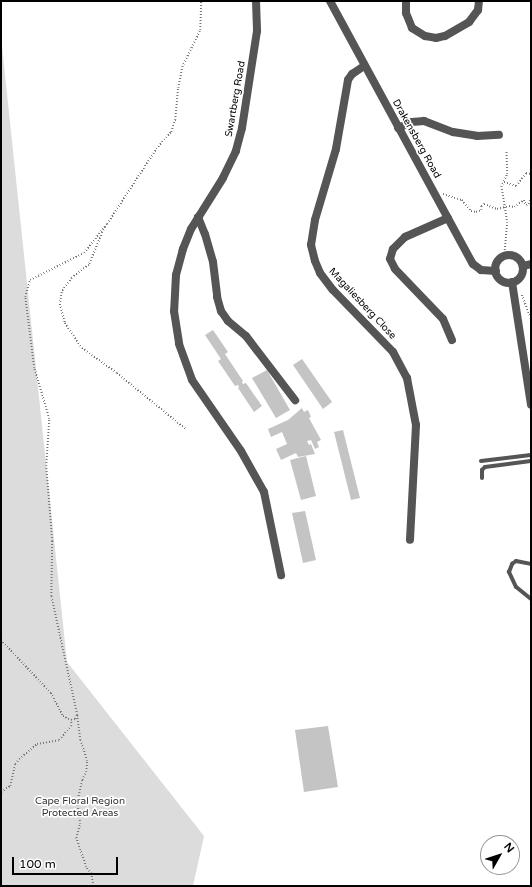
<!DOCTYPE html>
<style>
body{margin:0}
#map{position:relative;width:532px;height:887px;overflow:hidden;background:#fff;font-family:"Varela Round",sans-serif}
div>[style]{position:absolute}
.green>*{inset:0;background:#dcdcdc}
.building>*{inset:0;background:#c4c4c4}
.path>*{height:1.5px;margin-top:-0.75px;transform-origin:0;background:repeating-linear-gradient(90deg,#777 0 1px,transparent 0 3px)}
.lane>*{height:4px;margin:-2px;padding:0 2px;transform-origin:2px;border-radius:2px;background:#555}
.street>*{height:8px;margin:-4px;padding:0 4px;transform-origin:4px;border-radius:4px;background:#555}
.street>.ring{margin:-4px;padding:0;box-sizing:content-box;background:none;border:8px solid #555;border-radius:50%}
span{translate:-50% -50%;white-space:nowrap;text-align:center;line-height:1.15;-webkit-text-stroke:3.5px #fff;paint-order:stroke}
.street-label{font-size:10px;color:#000}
.park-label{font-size:10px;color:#333}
.frame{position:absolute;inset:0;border:2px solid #000;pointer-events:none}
.north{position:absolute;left:480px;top:835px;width:40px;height:40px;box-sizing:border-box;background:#fff;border:1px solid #999;border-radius:50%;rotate:51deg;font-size:11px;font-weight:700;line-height:16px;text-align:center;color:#000}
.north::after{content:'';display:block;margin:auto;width:14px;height:18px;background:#000;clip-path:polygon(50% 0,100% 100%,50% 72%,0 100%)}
.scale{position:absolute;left:12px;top:857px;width:106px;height:18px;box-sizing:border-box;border:2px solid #000;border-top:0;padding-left:5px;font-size:12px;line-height:14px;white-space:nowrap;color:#000;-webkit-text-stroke:3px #fff;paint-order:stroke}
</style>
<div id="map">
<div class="green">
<div style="clip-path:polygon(1px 37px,67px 662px,204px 836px,193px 886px,1px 886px)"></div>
</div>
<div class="building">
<div style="clip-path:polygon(213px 330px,228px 352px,225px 354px,243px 381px,242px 382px,243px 384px,246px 383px,262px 406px,254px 412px,238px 388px,239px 387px,238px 385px,235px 386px,218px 361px,221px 359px,205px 335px)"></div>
<div style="clip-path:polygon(302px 359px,332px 402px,323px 409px,293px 365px)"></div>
<div style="clip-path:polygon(267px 370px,290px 410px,276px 418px,252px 378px)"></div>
<div style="clip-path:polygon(302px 408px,304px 412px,308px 410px,311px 417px,309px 418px,321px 440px,317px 442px,319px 447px,315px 449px,311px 440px,307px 441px,309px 445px,311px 444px,315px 454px,298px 457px,296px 453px,281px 460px,276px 449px,287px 444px,282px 432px,271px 437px,268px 429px,288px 420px)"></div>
<div style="clip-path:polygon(343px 430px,360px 498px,351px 500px,334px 432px)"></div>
<div style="clip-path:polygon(306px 456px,316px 496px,301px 500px,290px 460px)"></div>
<div style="clip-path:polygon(305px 511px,316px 560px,303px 563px,292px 513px)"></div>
<div style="clip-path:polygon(328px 726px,338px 787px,304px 792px,295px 730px)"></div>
</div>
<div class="path">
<div style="left:504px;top:182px;width:13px;rotate:18deg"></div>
<div style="left:516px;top:186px;width:16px;rotate:-52deg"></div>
<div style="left:526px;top:173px;width:5px;rotate:11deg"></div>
<div style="left:443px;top:194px;width:20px;rotate:18deg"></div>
<div style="left:462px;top:200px;width:14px;rotate:51deg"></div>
<div style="left:471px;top:211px;width:5px;rotate:11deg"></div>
<div style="left:476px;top:212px;width:5px;rotate:-22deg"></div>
<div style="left:481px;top:210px;width:4px;rotate:-90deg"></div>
<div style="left:481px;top:206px;width:4px;rotate:-34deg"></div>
<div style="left:484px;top:204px;width:14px;rotate:21deg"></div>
<div style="left:497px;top:209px;width:12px;rotate:-14deg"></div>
<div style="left:509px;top:206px;width:5px;rotate:11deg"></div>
<div style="left:514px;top:207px;width:12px;rotate:-35deg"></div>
<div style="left:524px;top:200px;width:5px;rotate:68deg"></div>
<div style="left:526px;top:205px;width:2px;rotate:-27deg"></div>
<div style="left:528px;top:204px;width:6px;rotate:-59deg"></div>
<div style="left:105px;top:227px;width:41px;rotate:112.8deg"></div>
<div style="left:89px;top:265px;width:21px;rotate:143deg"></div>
<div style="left:72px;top:278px;width:17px;rotate:126deg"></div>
<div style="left:62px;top:292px;width:12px;rotate:99deg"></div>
<div style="left:60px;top:304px;width:20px;rotate:75deg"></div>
<div style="left:65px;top:323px;width:30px;rotate:56deg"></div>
<div style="left:82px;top:348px;width:43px;rotate:35.5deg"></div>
<div style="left:117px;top:373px;width:90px;rotate:39.2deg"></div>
<div style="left:504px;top:256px;width:33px;rotate:-85deg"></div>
<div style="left:507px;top:223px;width:36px;rotate:-99deg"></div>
<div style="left:501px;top:187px;width:14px;rotate:-65deg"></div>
<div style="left:507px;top:174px;width:23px;rotate:-92deg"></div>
<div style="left:522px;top:295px;width:26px;rotate:69deg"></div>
<div style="left:1px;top:640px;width:73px;rotate:46.7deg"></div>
<div style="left:51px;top:693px;width:26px;rotate:62deg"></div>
<div style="left:63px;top:716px;width:9px;rotate:27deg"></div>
<div style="left:71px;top:720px;width:4px;rotate:-14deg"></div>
<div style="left:75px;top:719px;width:4px;rotate:-63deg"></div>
<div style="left:1px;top:792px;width:11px;rotate:-34deg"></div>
<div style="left:10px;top:786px;width:23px;rotate:-77deg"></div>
<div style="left:15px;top:764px;width:6px;rotate:-51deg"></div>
<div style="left:19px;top:759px;width:23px;rotate:-40deg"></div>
<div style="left:37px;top:744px;width:22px;rotate:-10deg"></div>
<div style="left:59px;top:740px;width:18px;rotate:-49deg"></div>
<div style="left:71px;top:726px;width:6px;rotate:-90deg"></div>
<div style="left:93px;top:886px;width:12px;rotate:-99deg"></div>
<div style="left:91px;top:874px;width:9px;rotate:-126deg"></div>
<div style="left:86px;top:867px;width:31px;rotate:-109deg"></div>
<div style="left:76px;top:838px;width:15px;rotate:-74deg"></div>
<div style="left:80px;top:824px;width:22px;rotate:-98deg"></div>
<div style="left:77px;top:802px;width:23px;rotate:-77deg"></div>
<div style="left:82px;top:780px;width:9px;rotate:-63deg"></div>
<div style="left:86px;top:772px;width:11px;rotate:-85deg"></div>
<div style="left:87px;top:761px;width:22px;rotate:-108deg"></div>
<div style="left:80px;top:740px;width:25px;rotate:-97deg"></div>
<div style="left:77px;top:715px;width:122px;rotate:-102.3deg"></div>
<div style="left:51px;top:596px;width:55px;rotate:-89deg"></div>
<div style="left:52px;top:541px;width:75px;rotate:-94.6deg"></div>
<div style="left:46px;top:466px;width:47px;rotate:-86.3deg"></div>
<div style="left:49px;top:419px;width:53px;rotate:-106.4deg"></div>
<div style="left:34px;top:368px;width:72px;rotate:-97.2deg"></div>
<div style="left:25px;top:297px;width:18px;rotate:-74deg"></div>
<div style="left:30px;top:280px;width:60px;rotate:-26.6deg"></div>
<div style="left:84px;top:253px;width:37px;rotate:-52deg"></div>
<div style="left:107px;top:224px;width:90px;rotate:-56.8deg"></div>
<div style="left:156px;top:149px;width:23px;rotate:-49deg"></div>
<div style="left:171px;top:132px;width:13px;rotate:-72deg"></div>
<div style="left:175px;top:120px;width:32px;rotate:-85deg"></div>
<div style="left:178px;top:88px;width:21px;rotate:-79deg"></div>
<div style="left:182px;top:67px;width:41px;rotate:-64.1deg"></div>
<div style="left:200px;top:30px;width:29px;rotate:-88deg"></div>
</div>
<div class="lane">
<div style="left:481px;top:461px;width:50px;rotate:-6.8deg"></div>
<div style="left:482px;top:478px;width:8px;rotate:-90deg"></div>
<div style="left:482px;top:470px;width:4px;rotate:-45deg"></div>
<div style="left:485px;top:467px;width:46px;rotate:-7.4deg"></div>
<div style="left:531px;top:599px;width:19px;rotate:-141deg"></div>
<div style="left:516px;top:587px;width:17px;rotate:-115deg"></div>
<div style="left:509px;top:572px;width:9px;rotate:-69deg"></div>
<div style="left:512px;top:564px;width:5px;rotate:-37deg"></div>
<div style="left:516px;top:561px;width:15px;rotate:11deg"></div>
</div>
<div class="street">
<div style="left:256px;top:1px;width:30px;rotate:88deg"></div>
<div style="left:257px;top:31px;width:98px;rotate:98.8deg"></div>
<div style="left:242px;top:128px;width:24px;rotate:105deg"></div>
<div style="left:236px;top:151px;width:30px;rotate:116deg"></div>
<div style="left:223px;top:178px;width:60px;rotate:122.1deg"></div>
<div style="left:191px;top:229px;width:22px;rotate:112deg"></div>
<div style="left:183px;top:249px;width:27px;rotate:105deg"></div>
<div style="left:176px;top:275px;width:36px;rotate:93deg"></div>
<div style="left:174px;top:311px;width:33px;rotate:81deg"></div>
<div style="left:179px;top:344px;width:38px;rotate:70deg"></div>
<div style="left:192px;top:380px;width:86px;rotate:55.4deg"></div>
<div style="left:241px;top:451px;width:47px;rotate:60.7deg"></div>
<div style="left:264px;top:492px;width:85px;rotate:78.4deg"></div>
<div style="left:330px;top:1px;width:299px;rotate:61.5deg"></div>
<div style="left:473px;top:264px;width:10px;rotate:37deg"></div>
<div style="left:481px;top:270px;width:15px;rotate:4deg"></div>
<div style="left:406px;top:1px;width:12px;rotate:90deg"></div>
<div style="left:406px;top:13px;width:16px;rotate:68deg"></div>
<div style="left:412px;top:28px;width:15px;rotate:32deg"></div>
<div style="left:425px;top:36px;width:11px;rotate:10deg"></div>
<div style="left:436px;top:38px;width:9px;rotate:-13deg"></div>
<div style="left:445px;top:36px;width:28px;rotate:-30deg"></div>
<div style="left:469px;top:22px;width:15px;rotate:-53deg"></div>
<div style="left:478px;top:10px;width:9px;rotate:-84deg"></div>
<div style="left:364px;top:66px;width:14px;rotate:146deg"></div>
<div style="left:352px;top:74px;width:7px;rotate:124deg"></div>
<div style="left:348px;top:80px;width:70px;rotate:99.9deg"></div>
<div style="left:336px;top:149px;width:74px;rotate:106.5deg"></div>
<div style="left:315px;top:220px;width:25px;rotate:99deg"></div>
<div style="left:311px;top:245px;width:16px;rotate:76deg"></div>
<div style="left:315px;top:261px;width:13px;rotate:67deg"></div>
<div style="left:320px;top:273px;width:21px;rotate:53deg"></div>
<div style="left:333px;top:290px;width:86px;rotate:45.9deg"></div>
<div style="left:393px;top:352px;width:30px;rotate:62deg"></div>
<div style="left:407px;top:378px;width:48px;rotate:79.2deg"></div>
<div style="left:416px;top:425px;width:115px;rotate:93deg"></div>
<div style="left:398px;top:128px;width:15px;rotate:-23deg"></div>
<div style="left:412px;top:122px;width:12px;rotate:-5deg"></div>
<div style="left:424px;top:121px;width:31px;rotate:21deg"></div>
<div style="left:453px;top:132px;width:24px;rotate:9deg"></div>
<div style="left:477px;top:136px;width:22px;rotate:-3deg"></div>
<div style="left:198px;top:217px;width:18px;rotate:68deg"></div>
<div style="left:205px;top:234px;width:29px;rotate:74deg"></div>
<div style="left:213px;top:262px;width:35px;rotate:83deg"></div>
<div style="left:217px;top:297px;width:15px;rotate:74deg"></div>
<div style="left:221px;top:311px;width:12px;rotate:55deg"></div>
<div style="left:228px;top:321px;width:23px;rotate:40deg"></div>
<div style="left:246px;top:336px;width:81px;rotate:52.6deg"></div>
<div style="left:448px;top:218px;width:47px;rotate:156.2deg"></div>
<div style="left:405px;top:237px;width:17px;rotate:135deg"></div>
<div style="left:393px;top:249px;width:10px;rotate:107deg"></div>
<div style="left:390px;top:259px;width:11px;rotate:63deg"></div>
<div style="left:395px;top:269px;width:69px;rotate:46.2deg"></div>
<div style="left:443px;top:319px;width:23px;rotate:67deg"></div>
<div class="ring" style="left:495px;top:255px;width:20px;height:20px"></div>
<div style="left:523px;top:266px;width:8px;rotate:-14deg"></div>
<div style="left:512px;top:282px;width:124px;rotate:81.2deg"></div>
</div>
<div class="street-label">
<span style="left:236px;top:99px;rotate:-80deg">Swartberg Road</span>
<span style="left:416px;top:139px;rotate:61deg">Drakensberg Road</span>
<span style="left:362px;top:304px;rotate:47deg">Magaliesberg Close</span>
</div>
<div class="park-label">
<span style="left:80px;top:807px">Cape Floral Region<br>Protected Areas</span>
</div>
<div class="frame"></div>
<div class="north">N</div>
<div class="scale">100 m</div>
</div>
